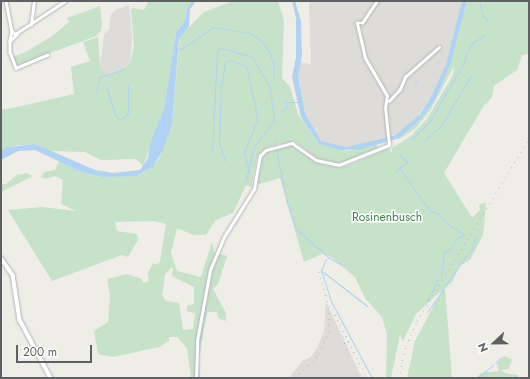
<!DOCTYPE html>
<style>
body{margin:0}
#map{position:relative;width:530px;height:379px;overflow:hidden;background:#eeede6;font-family:Jost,sans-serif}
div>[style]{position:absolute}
.industrial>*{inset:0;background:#dddcd8}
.green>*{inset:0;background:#c6e2c8}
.water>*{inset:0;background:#b0d2f4}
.stream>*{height:1px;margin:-0.5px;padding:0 0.5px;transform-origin:0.5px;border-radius:0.5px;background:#b0d2f4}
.roads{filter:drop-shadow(0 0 1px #b3b5b9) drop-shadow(0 0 1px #b3b5b9)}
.minor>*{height:2.5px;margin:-1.25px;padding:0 1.25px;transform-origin:1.25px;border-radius:1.25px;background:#fff}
.secondary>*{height:3.5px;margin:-1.75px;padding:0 1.75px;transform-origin:1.75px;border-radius:1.75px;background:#fff}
.rail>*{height:1px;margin-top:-0.5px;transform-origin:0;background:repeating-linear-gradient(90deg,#b5b6b6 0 1px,transparent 0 6px)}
span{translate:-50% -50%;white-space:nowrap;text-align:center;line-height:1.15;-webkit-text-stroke:3px #fff;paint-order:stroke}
.park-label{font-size:12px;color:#418047}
.frame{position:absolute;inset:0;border:2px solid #5e6064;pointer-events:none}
.north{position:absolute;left:474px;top:323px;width:40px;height:40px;-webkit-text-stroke:3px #fff;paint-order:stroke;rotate:248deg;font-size:11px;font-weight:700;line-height:16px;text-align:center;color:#5e6064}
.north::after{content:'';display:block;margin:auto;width:14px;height:18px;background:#5e6064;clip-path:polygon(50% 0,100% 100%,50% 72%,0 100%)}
.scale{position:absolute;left:16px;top:345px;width:76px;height:18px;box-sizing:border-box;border:2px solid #5e6064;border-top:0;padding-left:5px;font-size:12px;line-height:14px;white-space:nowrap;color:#5e6064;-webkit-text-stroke:3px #fff;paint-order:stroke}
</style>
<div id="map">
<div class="industrial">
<div style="clip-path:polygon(309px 1px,462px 1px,446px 64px,432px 95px,416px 118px,398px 134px,346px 147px,325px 143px,318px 138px,305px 113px,298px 76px,299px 61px,311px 65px)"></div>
<div style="clip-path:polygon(129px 5px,132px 37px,130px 64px,108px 75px,100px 66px,104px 35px,109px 29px,111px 15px,115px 10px)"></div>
<div style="clip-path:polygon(326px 302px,362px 378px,289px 378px,302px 361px,311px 357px,317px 348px,324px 331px)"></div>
</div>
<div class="green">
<div style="clip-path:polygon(149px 1px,192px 1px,187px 9px,186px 18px,176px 33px,164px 109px,143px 166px,136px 159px,101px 160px,85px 152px,50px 151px,35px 144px,11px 146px,1px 151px,1px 109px,8px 109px,74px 94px,71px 67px,90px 61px,83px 42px,98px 37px,100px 66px,108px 75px,130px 64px,134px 46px,131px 10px,133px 8px,144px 10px)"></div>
<div style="clip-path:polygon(evenodd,233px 1px,278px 1px,284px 21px,282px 78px,290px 87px,298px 114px,319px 144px,347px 151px,387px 142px,377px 145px,377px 148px,354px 159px,338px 163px,318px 159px,294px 141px,268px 147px,257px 157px,251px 187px,246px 185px,233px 213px,216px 220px,206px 235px,194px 235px,177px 228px,171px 253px,177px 271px,201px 277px,212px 242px,214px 252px,227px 256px,218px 284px,213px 289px,226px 313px,226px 321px,218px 318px,217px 312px,207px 312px,199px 359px,200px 378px,191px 378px,187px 348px,177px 337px,169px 337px,169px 341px,159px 347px,113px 357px,98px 354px,94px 331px,108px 322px,110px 295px,107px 279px,127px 274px,142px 279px,143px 283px,149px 281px,148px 273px,153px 263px,155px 265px,160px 262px,166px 224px,154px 221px,115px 222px,117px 231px,137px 234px,138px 240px,128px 257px,122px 255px,52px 281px,8px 210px,42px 207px,76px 211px,61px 204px,63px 180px,55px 176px,45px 179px,41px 177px,44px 172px,55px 170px,59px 161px,79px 171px,102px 177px,139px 175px,150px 169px,159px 159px,172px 124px,180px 36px,204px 12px,233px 1px,171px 268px,173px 268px,172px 276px,194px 287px,194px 304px,187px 306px,187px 311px,195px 313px,193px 329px,183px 330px,179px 303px,166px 301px,162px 295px,165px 274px,171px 268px)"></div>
<div style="clip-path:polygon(467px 1px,529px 1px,529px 54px,522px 55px,517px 70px,494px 86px,492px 97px,483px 107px,444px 173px,471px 216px,473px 217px,480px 210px,479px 204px,486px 203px,483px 235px,470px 260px,459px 266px,453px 281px,445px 288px,452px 378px,407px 378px,415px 341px,442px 290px,416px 314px,403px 341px,400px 334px,391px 378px,386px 378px,387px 334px,382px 317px,365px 298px,355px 277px,331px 257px,322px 254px,304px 262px,280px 178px,256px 185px,258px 169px,265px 153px,291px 145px,317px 163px,334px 167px,347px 166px,389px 148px,392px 153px,392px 148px,411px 136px,427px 119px,453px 75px,454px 66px,431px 109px,416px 128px,400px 139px,421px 119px,435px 100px,450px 66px)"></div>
<div style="clip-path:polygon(100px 6px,102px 24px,101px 31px,96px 36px,16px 66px,12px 57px,24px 53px,52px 36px,69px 22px,67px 18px)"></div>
<div style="clip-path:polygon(27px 173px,33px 176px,1px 192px,1px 178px,2px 184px,6px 184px,17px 175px)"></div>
<div style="clip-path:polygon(504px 356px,512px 359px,509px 369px,501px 370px,505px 373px,518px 375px,518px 378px,476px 378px,481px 373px,499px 371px,497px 363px)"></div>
</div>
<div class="water">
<div style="clip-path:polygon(192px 1px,196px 1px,190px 9px,189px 26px,179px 39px,172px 124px,163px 150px,153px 167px,136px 176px,102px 177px,79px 171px,35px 150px,18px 151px,1px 160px,1px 151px,7px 147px,35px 144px,95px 170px,113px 173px,140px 170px,148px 158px,150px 144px,164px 109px,176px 33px,186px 18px,187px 9px)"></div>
<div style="clip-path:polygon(292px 1px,295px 1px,301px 21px,302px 55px,298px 76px,305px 113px,321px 141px,346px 147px,396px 135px,420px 114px,432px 95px,446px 64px,462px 1px,467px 1px,450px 66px,435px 100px,421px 119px,400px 138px,362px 149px,341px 150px,319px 144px,301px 117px,292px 77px,296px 58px,296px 18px)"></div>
</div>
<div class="stream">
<div style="left:479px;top:1px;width:16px;rotate:75deg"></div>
<div style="left:483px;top:16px;width:7px;rotate:45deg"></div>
<div style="left:1px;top:9px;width:8px;rotate:-90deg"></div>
<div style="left:510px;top:46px;width:3px;rotate:-18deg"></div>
<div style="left:177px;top:49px;width:6px;rotate:-9deg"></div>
<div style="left:183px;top:48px;width:37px;rotate:-35deg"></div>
<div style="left:213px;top:27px;width:36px;rotate:9deg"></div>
<div style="left:249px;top:33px;width:14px;rotate:30deg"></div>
<div style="left:261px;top:40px;width:16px;rotate:55deg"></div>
<div style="left:270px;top:53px;width:15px;rotate:74deg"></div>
<div style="left:274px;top:67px;width:11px;rotate:95deg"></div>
<div style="left:461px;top:68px;width:26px;rotate:-67deg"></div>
<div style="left:471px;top:44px;width:17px;rotate:-33deg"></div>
<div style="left:415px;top:83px;width:3px;rotate:-72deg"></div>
<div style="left:102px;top:87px;width:5px;rotate:11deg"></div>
<div style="left:107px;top:88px;width:30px;rotate:73deg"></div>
<div style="left:116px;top:117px;width:6px;rotate:31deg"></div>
<div style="left:121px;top:120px;width:10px;rotate:-45deg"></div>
<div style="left:128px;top:113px;width:28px;rotate:-90deg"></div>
<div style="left:96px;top:93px;width:16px;rotate:-76deg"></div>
<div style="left:100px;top:77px;width:26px;rotate:-18deg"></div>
<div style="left:281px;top:112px;width:6px;rotate:-39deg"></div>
<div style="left:286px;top:108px;width:6px;rotate:-90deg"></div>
<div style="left:286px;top:102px;width:12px"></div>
<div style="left:412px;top:139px;width:25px;rotate:-45deg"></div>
<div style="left:430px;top:121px;width:60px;rotate:-60deg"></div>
<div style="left:275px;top:140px;width:4px;rotate:90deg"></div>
<div style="left:425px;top:140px;width:21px;rotate:-41deg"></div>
<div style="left:441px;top:126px;width:59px;rotate:-59.5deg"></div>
<div style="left:276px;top:149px;width:55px;rotate:78.5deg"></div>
<div style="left:287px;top:203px;width:28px;rotate:71deg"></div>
<div style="left:296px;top:229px;width:43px;rotate:41.2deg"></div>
<div style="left:328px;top:257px;width:16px;rotate:30deg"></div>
<div style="left:212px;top:150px;width:97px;rotate:-87deg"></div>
<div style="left:217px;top:53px;width:4px;rotate:-76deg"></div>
<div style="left:218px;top:49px;width:4px;rotate:-14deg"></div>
<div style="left:222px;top:48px;width:31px;rotate:17deg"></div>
<div style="left:252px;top:57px;width:36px;rotate:60deg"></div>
<div style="left:270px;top:88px;width:33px;rotate:83deg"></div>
<div style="left:274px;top:121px;width:33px;rotate:128deg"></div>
<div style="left:254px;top:147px;width:36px;rotate:104deg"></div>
<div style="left:400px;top:155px;width:10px;rotate:45deg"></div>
<div style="left:225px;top:161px;width:19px;rotate:-108deg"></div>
<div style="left:219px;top:143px;width:55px;rotate:-87.9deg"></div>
<div style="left:221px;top:88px;width:26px;rotate:-81deg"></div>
<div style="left:225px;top:62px;width:4px;rotate:-27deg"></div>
<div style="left:229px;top:60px;width:18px;rotate:19deg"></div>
<div style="left:246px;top:66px;width:39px;rotate:77deg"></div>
<div style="left:255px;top:104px;width:16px;rotate:83deg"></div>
<div style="left:257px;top:120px;width:35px;rotate:112deg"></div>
<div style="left:244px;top:153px;width:19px;rotate:74deg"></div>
<div style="left:400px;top:169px;width:50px;rotate:54.7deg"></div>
<div style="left:429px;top:210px;width:11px;rotate:22deg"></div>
<div style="left:439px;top:214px;width:16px;rotate:47deg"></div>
<div style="left:450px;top:226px;width:13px;rotate:27deg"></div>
<div style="left:462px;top:232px;width:4px;rotate:90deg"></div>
<div style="left:462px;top:236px;width:5px;rotate:158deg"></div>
<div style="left:457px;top:238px;width:13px;rotate:122deg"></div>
<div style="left:450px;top:249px;width:7px;rotate:153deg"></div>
<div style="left:444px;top:252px;width:25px;rotate:97deg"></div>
<div style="left:397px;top:170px;width:14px;rotate:-39deg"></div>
<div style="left:395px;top:171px;width:2px;rotate:-27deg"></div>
<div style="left:326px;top:259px;width:12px;rotate:114deg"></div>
<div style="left:321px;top:270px;width:35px;rotate:72deg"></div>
<div style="left:332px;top:303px;width:85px;rotate:61.9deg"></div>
<div style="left:322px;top:271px;width:57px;rotate:37.9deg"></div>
<div style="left:444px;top:287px;width:48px;rotate:-54.3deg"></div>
<div style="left:472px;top:248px;width:14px;rotate:-73deg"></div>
<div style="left:427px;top:301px;width:24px;rotate:-62deg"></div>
<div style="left:427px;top:312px;width:27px;rotate:-54deg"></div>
<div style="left:198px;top:352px;width:50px;rotate:-80.7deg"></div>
<div style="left:495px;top:363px;width:8px;rotate:-45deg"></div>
<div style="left:197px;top:371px;width:7px;rotate:82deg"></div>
<div style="left:500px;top:376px;width:1px;rotate:90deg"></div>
<div style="left:477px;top:378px;width:21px;rotate:-39deg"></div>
</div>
<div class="roads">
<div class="minor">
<div style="left:6px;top:1px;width:31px;rotate:79deg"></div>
<div style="left:12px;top:31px;width:4px;rotate:45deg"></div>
<div style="left:15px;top:34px;width:60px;rotate:-33.4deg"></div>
<div style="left:31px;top:25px;width:24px;rotate:-83deg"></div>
<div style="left:12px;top:31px;width:10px;rotate:101deg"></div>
<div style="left:10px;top:41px;width:10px;rotate:-45deg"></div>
<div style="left:10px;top:41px;width:11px;rotate:90deg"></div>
<div style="left:10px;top:52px;width:17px;rotate:69deg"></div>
<div style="left:16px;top:68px;width:34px;rotate:-23deg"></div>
<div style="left:389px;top:101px;width:16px;rotate:-47deg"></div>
<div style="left:400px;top:89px;width:13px;rotate:-67deg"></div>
<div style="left:405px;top:77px;width:45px;rotate:-41.4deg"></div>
<div style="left:196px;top:378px;width:37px;rotate:-88deg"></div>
<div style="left:197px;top:341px;width:72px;rotate:-79.6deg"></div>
<div style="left:210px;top:270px;width:36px;rotate:-67deg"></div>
<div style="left:224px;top:237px;width:57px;rotate:-58deg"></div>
<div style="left:254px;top:189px;width:34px;rotate:-80deg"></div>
<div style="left:260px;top:156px;width:8px;rotate:-45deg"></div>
<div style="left:266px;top:150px;width:27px;rotate:-15deg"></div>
<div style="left:292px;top:143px;width:29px;rotate:35deg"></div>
<div style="left:316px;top:160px;width:24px;rotate:12deg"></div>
<div style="left:339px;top:165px;width:54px;rotate:-21.8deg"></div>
<div style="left:389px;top:145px;width:37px;rotate:-96deg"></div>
<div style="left:385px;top:108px;width:12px;rotate:-81deg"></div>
<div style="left:387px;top:96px;width:44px;rotate:-120.1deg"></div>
<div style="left:365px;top:58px;width:36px;rotate:-103deg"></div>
<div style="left:357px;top:23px;width:5px"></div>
<div style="left:362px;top:23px;width:27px;rotate:-56deg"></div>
</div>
<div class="secondary">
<div style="left:1px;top:258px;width:21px;rotate:55deg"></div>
<div style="left:13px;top:275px;width:46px;rotate:81.2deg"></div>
<div style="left:20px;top:320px;width:66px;rotate:61.9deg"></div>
</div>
</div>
<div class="rail">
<div style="left:332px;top:309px;width:77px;rotate:63.1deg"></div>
<div style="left:343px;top:337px;width:21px;rotate:73deg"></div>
<div style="left:295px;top:378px;width:34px;rotate:-45deg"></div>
<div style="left:319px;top:354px;width:24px;rotate:-66deg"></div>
<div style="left:329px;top:332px;width:25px;rotate:-90deg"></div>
<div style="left:329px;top:307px;width:40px;rotate:-106deg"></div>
<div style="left:399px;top:378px;width:33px;rotate:-78deg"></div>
<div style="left:406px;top:346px;width:27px;rotate:-66deg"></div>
<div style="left:417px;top:321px;width:214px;rotate:-58.4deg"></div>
</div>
<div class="park-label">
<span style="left:387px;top:218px">Rosinenbusch</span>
</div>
<div class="frame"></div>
<div class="north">N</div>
<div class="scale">200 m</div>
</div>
